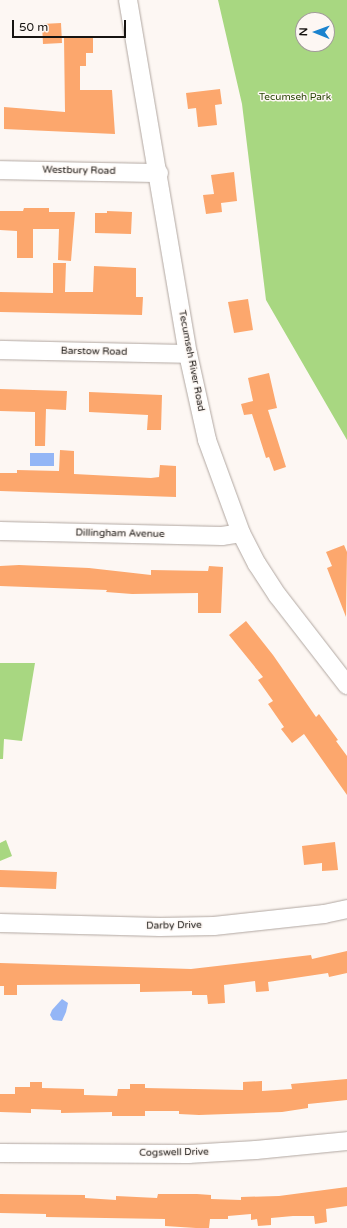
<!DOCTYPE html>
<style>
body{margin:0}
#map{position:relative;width:347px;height:1228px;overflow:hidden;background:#fdf7f3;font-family:"Varela Round",sans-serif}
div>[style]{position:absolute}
.green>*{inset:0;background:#a8d781}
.water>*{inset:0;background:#94b6f6}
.building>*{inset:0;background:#fca76d}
.roads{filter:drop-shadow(0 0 1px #b1a7a1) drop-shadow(0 0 1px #b1a7a1)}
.street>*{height:18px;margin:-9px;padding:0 9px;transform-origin:9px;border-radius:9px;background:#fff}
span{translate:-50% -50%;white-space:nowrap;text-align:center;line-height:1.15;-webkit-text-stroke:3px #fdf7f3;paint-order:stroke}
.park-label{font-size:10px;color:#284507}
.street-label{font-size:10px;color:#171411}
.north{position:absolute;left:295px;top:12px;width:40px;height:40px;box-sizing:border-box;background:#fdf7f3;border:1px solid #a19c99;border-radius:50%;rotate:271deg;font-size:11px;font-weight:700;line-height:16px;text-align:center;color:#171411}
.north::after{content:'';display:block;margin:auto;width:14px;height:18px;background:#1b83ce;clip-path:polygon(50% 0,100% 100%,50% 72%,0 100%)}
.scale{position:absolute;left:12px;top:20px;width:114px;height:18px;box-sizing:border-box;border:2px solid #171411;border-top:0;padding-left:5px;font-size:12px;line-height:14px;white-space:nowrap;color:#171411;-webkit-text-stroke:3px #fdf7f3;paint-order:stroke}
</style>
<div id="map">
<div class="green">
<div style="clip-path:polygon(evenodd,218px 0,347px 0,347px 440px,266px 300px,242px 104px,218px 0,303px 20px,327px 20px,327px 44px,303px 44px,303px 20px)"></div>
<div style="clip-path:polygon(0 663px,35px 663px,22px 741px,4px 739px,3px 759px,0 759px)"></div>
<div style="clip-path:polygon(6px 840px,12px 856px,0 861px,0 843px)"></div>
</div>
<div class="water">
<div style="clip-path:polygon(30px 453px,54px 453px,54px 466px,30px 466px)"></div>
<div style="clip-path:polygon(62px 999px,68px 1003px,66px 1012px,62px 1021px,53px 1020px,50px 1015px,52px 1010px)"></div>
</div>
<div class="building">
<div style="clip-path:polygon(61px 23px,62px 43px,43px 44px,42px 24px)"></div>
<div style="clip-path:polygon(64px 38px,93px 38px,93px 53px,86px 53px,86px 66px,80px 66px,80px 90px,112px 90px,115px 134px,4px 129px,4px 107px,65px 112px)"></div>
<div style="clip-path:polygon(220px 89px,222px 104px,215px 105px,217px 125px,198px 127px,196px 108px,188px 109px,186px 93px)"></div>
<div style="clip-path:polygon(234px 172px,237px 201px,221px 203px,222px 212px,206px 214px,203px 195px,214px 194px,211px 175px)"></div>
<div style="clip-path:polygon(24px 208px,49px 208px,49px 212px,75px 212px,71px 261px,58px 260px,59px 229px,33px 229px,33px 258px,17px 258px,17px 231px,0 230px,0 211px,23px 211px)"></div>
<div style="clip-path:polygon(107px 211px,132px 212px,131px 234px,95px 233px,95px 213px,107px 213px)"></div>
<div style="clip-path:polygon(53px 263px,66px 263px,65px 292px,93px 292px,94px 266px,136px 268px,136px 297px,143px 297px,142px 315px,0 312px,0 292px,53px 293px)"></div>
<div style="clip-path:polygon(248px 299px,253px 330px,234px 333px,228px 302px)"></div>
<div style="clip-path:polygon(269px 373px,277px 408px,268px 410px,286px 467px,274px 471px,269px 457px,266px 458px,252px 414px,244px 415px,241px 404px,253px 401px,248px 378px)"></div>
<div style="clip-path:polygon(0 389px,67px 391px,66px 410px,46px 409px,45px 446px,35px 446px,35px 412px,0 411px)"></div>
<div style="clip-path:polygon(89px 392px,162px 395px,161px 430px,147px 430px,148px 415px,89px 412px)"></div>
<div style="clip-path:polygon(60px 450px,74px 451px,74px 474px,151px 478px,159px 477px,160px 465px,176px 466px,176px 497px,0 491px,0 473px,17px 473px,17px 470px,59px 471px)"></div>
<div style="clip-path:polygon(344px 545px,347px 552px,346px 617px,327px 568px,332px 566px,326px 552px)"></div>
<div style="clip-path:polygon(19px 565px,89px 568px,151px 575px,151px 570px,208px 571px,209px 566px,223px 567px,221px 613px,198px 613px,198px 593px,132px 594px,106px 592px,107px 590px,0 586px,0 566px)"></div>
<div style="clip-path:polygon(246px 621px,273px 655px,316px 717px,319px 714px,338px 740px,336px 741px,347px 756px,347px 795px,304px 734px,292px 743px,281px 729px,284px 727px,268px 704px,273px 701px,258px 680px,263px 677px,229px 635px)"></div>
<div style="clip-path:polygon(335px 842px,338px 870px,322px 871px,322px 863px,304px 865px,302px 846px)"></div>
<div style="clip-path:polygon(0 870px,57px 872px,56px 889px,0 887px)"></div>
<div style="clip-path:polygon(347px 951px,347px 973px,329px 977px,328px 973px,268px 982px,269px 991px,256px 992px,255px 981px,224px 985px,225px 1003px,208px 1004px,207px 995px,192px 995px,192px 991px,140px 992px,140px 984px,17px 985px,17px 995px,4px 995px,4px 986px,0 986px,0 963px,191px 969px,311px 955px,312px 959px)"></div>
<div style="clip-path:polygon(347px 1079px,347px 1100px,308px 1104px,308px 1108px,282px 1112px,199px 1115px,179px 1114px,179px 1111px,145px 1111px,145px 1116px,112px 1116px,112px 1112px,61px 1113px,61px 1110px,31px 1109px,31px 1113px,0 1112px,0 1094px,15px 1094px,15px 1087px,30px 1087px,30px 1082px,42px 1082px,42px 1088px,84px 1089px,84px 1095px,117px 1096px,118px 1089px,130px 1089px,130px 1084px,145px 1084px,145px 1088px,243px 1090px,243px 1082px,262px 1081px,262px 1091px,292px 1089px,291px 1084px)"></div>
<div style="clip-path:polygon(347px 1187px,347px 1206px,326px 1209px,327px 1222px,315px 1224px,314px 1216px,293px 1216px,271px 1218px,271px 1225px,258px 1226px,257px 1219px,251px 1220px,251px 1214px,228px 1216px,228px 1219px,210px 1219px,209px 1228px,196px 1228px,165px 1226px,165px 1219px,46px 1217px,46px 1214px,0 1213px,0 1194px,85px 1195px,85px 1198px,116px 1200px,116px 1196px,157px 1198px,158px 1194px,197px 1194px,211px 1195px,211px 1199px,241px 1200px,241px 1197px,279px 1196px)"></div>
</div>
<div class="roads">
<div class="street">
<div style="left:128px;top:0;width:359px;rotate:80.4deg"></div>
<div style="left:188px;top:354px;width:88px;rotate:77.5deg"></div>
<div style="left:207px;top:440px;width:99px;rotate:69.9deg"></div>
<div style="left:241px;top:533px;width:35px;rotate:63deg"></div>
<div style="left:257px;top:564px;width:38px;rotate:57deg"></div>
<div style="left:278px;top:596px;width:113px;rotate:52.2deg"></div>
<div style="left:0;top:170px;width:159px;rotate:1.1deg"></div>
<div style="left:0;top:350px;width:188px;rotate:1.2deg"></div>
<div style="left:0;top:531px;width:222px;rotate:1.3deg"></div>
<div style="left:222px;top:536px;width:19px;rotate:-9deg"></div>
<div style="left:0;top:923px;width:160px;rotate:1.4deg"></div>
<div style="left:160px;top:927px;width:54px;rotate:-1.1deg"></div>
<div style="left:214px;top:926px;width:111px;rotate:-6.2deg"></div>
<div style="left:324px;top:914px;width:24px;rotate:-12deg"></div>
<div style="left:0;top:1153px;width:188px;rotate:0.3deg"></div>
<div style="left:188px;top:1154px;width:68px;rotate:-3.4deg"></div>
<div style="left:256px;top:1150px;width:91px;rotate:-5.6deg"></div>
</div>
</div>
<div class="park-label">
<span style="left:295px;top:98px">Tecumseh Park</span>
</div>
<div class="street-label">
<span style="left:79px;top:171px;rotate:1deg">Westbury Road</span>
<span style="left:94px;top:352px;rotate:1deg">Barstow Road</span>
<span style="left:191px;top:361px;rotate:79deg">Tecumseh River Road</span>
<span style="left:120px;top:534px;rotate:1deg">Dillingham Avenue</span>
<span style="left:174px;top:926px;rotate:-1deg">Darby Drive</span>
<span style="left:174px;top:1153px;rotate:-1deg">Cogswell Drive</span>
</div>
<div class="north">N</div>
<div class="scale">50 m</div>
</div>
